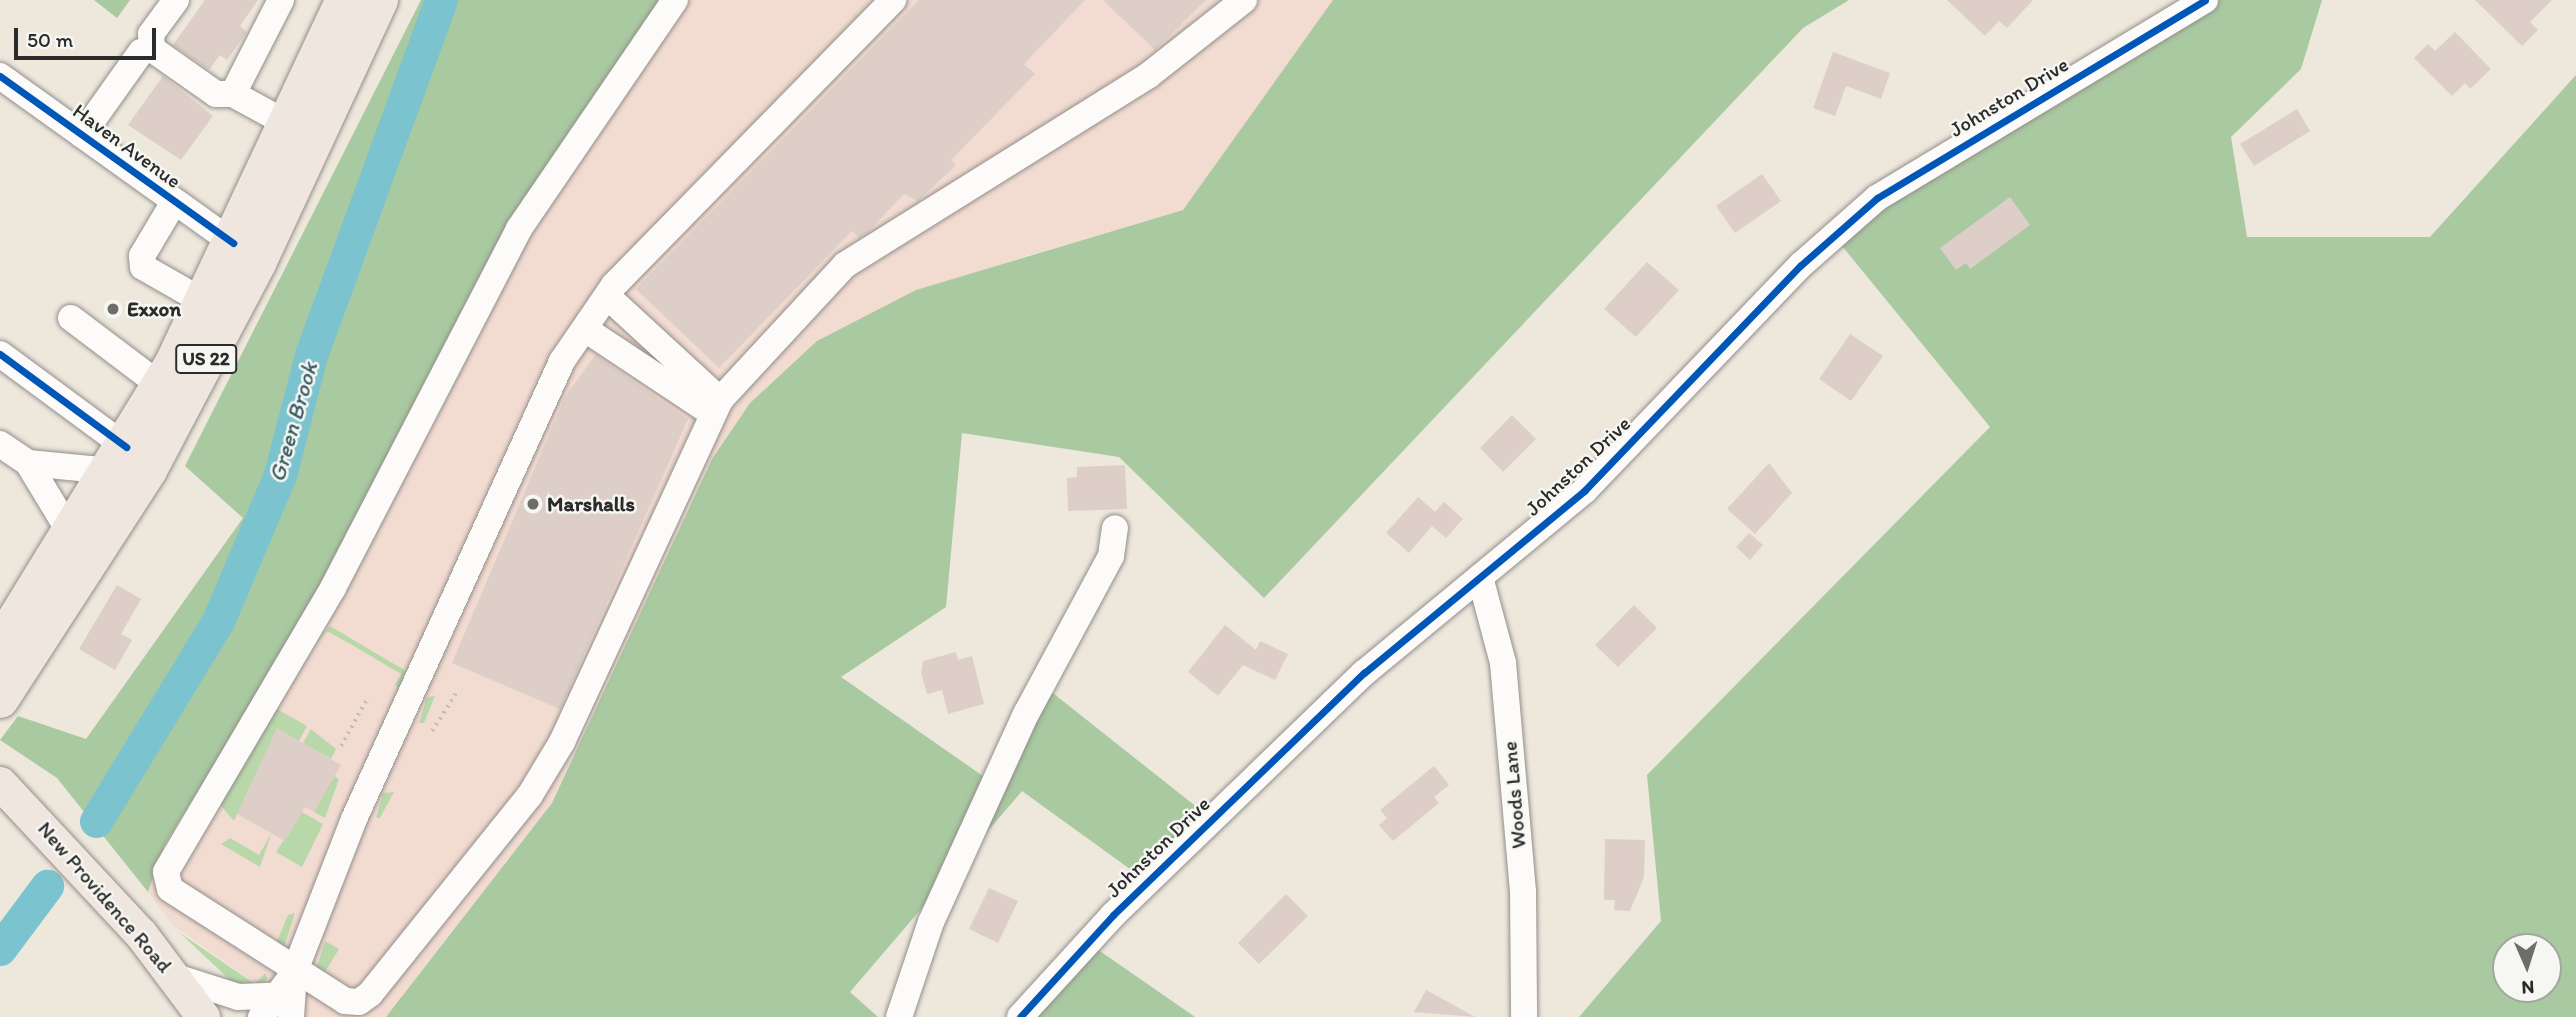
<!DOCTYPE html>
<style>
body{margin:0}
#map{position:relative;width:2576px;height:1017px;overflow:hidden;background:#ede7dc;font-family:Itim,sans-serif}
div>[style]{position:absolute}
.built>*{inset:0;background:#f2dbd1}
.green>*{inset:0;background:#b9d8aa}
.forest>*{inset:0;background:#a9c9a1}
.river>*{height:33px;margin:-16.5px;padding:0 16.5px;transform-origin:16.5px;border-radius:16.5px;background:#7bc3ce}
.building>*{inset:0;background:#ddcfc7}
.path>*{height:3.5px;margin-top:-1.75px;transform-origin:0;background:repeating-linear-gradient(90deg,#bdbcbb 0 2px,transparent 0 7px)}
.roads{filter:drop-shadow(0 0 2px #928f8a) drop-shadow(0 0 2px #928f8a)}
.minor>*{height:26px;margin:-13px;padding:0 13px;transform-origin:13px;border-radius:13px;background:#fcfbfa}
.major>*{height:33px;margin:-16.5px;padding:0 16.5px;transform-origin:16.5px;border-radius:16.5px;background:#efe6df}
.highway>*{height:38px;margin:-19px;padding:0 19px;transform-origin:19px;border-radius:19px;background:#efe6df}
.cycleway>*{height:7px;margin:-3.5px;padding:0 3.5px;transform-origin:3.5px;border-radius:3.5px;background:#0057b8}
.dots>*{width:19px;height:19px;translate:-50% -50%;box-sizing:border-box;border:4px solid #f6f6f2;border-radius:50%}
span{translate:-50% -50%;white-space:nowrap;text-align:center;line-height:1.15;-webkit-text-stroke:5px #f6f6f2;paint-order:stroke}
.shield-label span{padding:2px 5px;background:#f6f6f2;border:2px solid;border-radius:5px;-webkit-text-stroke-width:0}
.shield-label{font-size:19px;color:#2b2b2b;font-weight:700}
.street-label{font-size:21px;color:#2b2b2b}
.poi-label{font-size:21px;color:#2b2b2b;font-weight:700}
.left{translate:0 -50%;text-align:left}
.water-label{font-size:23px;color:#365b62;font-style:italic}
.north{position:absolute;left:2492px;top:933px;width:70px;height:70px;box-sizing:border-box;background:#f6f6f2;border:2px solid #a5a5a2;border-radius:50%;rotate:177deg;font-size:19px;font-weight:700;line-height:28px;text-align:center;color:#2b2b2b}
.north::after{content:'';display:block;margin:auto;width:24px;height:32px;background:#6f6d69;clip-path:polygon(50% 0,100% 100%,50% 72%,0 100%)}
.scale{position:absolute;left:14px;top:28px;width:142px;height:32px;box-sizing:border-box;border:4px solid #2b2b2b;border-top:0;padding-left:9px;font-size:21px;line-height:24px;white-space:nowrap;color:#2b2b2b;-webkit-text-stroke:5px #f6f6f2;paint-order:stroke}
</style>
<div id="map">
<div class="built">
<div style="clip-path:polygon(659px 0,1333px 0,1183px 210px,1019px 258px,750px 403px,712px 459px,552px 803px,386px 1017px,303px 1017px,173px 925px,148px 892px,153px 871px,331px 574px,510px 222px)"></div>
</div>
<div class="green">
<div style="clip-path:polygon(330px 626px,406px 671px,401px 690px,395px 685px,401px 674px,354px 646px,327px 631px,317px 642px)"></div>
<div style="clip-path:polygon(435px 696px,424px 723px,419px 723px,427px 697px)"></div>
<div style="clip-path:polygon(277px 709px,307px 726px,299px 741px,277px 729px,234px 821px,220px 805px)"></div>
<div style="clip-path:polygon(311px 729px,336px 749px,331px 759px,303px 743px)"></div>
<div style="clip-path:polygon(334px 776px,339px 779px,325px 818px,314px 812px)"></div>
<div style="clip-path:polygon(394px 792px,380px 818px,376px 818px,383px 793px)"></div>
<div style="clip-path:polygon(302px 812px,323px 824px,302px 867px,276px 852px)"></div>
<div style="clip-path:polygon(271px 834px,260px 867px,221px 844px,230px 838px,259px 855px)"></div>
<div style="clip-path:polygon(295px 913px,284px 947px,275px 946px,288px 915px)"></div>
<div style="clip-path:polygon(180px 933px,255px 984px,265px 973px,267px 978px,263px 984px,239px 984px,230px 980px)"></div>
<div style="clip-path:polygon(325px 941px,339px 949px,325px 972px,317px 967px)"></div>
</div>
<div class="forest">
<div style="clip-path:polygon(94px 0,130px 0,117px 18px)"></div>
<div style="clip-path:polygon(421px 0,659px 0,510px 222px,331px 574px,164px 846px,148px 892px,57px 778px,0 740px,18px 716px,86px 739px,243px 518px,185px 466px)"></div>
<div style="clip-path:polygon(1333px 0,1849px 0,1803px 28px,1264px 598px,1119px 457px,962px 433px,946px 607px,841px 677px,990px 781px,1035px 679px,1203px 812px,1141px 877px,1022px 791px,850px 992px,878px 1017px,386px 1017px,552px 803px,712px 459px,750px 403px,817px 341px,916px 290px,1183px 210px)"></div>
<div style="clip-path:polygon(evenodd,2184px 0,2322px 0,2301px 69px,2231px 137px,2247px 237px,2430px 237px,2576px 75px,2576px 1017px,1579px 1017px,1661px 921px,1647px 775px,1990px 427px,1829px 230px,2184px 0,2506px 947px,2548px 947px,2548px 989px,2506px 989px,2506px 947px)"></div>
<div style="clip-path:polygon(1081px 938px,1195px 1017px,1013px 1017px)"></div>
</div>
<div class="river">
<div style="left:96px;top:821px;width:234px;rotate:-58.6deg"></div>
<div style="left:218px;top:621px;width:159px;rotate:-67deg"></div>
<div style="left:280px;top:475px;width:124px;rotate:-75.5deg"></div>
<div style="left:311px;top:355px;width:378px;rotate:-69.9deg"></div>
<div style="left:0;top:949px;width:79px;rotate:-53.3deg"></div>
</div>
<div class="building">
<div style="clip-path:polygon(205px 0,258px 0,240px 26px,247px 32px,227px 60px,220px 55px,209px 70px,173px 45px)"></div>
<div style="clip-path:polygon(919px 0,1085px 0,1024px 64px,1035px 74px,951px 160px,956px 165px,918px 201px,904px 194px,867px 233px,859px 238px,852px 231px,719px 368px,636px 289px)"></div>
<div style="clip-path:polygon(1103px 0,1206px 0,1155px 50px)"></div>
<div style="clip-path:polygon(1947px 0,2033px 0,2007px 28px,1999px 21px,1985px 36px)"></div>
<div style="clip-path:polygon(2475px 0,2552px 0,2530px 22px,2538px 30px,2522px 46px)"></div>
<div style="clip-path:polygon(2455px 32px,2491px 69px,2470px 89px,2465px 83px,2452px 96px,2414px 58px,2428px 44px,2435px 51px)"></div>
<div style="clip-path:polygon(1833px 52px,1890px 73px,1881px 99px,1846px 86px,1835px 116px,1813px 108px)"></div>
<div style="clip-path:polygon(163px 76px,213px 116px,181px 160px,128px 125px)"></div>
<div style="clip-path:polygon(2297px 109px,2310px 131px,2254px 166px,2240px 144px)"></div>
<div style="clip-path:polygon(1762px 174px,1781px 201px,1735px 233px,1716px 206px)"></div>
<div style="clip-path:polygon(2010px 197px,2030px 225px,1970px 269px,1966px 263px,1956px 270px,1940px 248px)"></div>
<div style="clip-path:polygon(1647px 262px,1679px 290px,1636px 337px,1604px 309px)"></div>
<div style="clip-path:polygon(1850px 334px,1883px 356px,1851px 401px,1819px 379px)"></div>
<div style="clip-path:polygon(595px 355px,688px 419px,560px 709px,452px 663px,565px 397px)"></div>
<div style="clip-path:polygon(1512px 415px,1536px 439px,1503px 472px,1480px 448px)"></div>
<div style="clip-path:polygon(1769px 463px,1792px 493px,1755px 534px,1727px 509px)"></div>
<div style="clip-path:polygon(1125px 465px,1127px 509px,1068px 511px,1067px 478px,1077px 477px,1077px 467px)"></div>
<div style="clip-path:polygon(1418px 497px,1435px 512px,1444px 502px,1463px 519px,1446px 538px,1432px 526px,1409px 553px,1386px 533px)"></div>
<div style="clip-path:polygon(1749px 533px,1763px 545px,1750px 560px,1736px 547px)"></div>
<div style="clip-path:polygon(117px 585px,141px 599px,121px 634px,132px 640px,115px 670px,79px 649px)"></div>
<div style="clip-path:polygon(1634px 605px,1657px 628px,1618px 667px,1595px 645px)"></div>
<div style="clip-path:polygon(1225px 625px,1256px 650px,1260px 641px,1288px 654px,1275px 680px,1243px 665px,1218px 696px,1188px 672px)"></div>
<div style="clip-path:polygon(956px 652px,958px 660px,972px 656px,984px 704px,948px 714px,942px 690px,927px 694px,921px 673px,923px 661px)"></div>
<div style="clip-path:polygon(277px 728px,341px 765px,314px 812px,305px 807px,285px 841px,237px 814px)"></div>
<div style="clip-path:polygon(1434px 766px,1449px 785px,1434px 797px,1439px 803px,1393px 841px,1379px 825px,1387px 818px,1380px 810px)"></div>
<div style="clip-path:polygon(1605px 839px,1645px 840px,1644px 877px,1630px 911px,1614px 910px,1615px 900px,1604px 900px)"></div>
<div style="clip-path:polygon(989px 888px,1018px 901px,998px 943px,969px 929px)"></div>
<div style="clip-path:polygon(1286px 894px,1308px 916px,1259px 964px,1238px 943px)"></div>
<div style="clip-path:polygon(1426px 990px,1475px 1017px,1414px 1012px)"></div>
</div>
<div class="path">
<div style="left:432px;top:731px;width:45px;rotate:-57.7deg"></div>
<div style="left:341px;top:746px;width:56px;rotate:-61.1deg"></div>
</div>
<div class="roads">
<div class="minor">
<div style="left:176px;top:0;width:42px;rotate:126.3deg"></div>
<div style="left:151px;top:34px;width:15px;rotate:86deg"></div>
<div style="left:152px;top:49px;width:78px;rotate:35.1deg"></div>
<div style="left:216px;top:94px;width:17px"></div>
<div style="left:281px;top:0;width:106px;rotate:117.1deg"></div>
<div style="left:233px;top:94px;width:63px;rotate:28.6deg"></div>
<div style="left:675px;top:0;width:277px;rotate:124.3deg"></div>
<div style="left:519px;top:229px;width:404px;rotate:117.4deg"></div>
<div style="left:333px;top:588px;width:329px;rotate:120.5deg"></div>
<div style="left:166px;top:872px;width:17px;rotate:77deg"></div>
<div style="left:170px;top:889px;width:208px;rotate:32.6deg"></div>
<div style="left:345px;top:1001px;width:14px;rotate:4deg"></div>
<div style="left:359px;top:1002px;width:14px;rotate:-36deg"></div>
<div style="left:370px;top:994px;width:255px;rotate:-51.2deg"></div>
<div style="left:530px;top:795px;width:62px;rotate:-58.9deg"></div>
<div style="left:562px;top:742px;width:377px;rotate:-65.2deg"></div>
<div style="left:720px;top:400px;width:184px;rotate:-47.2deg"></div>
<div style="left:845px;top:265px;width:358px;rotate:-32deg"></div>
<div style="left:1149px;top:75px;width:121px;rotate:-38.3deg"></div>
<div style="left:0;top:76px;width:287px;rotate:35.6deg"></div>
<div style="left:82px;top:135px;width:102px;rotate:-54.6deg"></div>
<div style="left:174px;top:202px;width:63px;rotate:120.7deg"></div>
<div style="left:142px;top:256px;width:11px;rotate:85deg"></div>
<div style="left:143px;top:267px;width:70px;rotate:29.8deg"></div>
<div style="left:607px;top:296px;width:154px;rotate:42.6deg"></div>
<div style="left:71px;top:318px;width:113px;rotate:37.1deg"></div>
<div style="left:585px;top:329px;width:150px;rotate:33.6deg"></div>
<div style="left:0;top:354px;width:157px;rotate:36.4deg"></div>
<div style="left:0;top:444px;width:34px;rotate:34deg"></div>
<div style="left:28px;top:463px;width:83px;rotate:58.8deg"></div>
<div style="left:28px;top:463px;width:83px;rotate:5.5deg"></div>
<div style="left:1480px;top:577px;width:89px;rotate:75deg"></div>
<div style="left:1503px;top:663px;width:229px;rotate:85deg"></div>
<div style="left:1523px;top:891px;width:126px;rotate:89.5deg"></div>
<div style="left:176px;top:977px;width:65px;rotate:17.9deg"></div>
<div style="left:238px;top:997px;width:35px;rotate:-2deg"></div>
<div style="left:261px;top:1017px;width:55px;rotate:-53.1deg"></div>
<div style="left:294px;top:973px;width:165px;rotate:-68.7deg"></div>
<div style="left:354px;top:819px;width:503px;rotate:-65.57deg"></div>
<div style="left:562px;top:361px;width:92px;rotate:-55.6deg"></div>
<div style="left:614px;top:285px;width:399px;rotate:-45.6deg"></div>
<div style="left:291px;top:1017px;width:44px;rotate:-86.1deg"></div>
<div style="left:899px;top:1017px;width:100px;rotate:-71.4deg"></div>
<div style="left:931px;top:922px;width:229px;rotate:-65.5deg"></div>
<div style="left:1026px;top:714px;width:179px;rotate:-61.7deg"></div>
<div style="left:1111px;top:556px;width:28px;rotate:-82deg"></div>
<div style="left:1020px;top:1017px;width:138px;rotate:-47.6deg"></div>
<div style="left:1113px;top:915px;width:349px;rotate:-44deg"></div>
<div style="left:1364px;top:673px;width:286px;rotate:-39.6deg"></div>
<div style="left:1584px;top:491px;width:313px;rotate:-46.2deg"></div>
<div style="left:1801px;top:265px;width:101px;rotate:-41.4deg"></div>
<div style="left:1877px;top:198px;width:383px;rotate:-31.1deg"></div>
</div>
<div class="major">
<div style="left:0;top:783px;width:207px;rotate:47deg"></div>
<div style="left:141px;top:934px;width:104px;rotate:53.2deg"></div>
</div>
<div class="highway">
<div style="left:0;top:646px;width:332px;rotate:-58.4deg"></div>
<div style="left:174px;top:363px;width:401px;rotate:-64.8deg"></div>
<div style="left:0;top:699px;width:273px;rotate:-57.1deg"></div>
<div style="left:148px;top:470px;width:234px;rotate:-62.2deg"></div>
<div style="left:257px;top:263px;width:290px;rotate:-65.1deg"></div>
</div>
</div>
<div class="cycleway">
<div style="left:0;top:76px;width:287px;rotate:35.6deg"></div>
<div style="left:0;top:354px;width:157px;rotate:36.4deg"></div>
<div style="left:1020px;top:1017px;width:138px;rotate:-47.6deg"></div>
<div style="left:1113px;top:915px;width:349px;rotate:-44deg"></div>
<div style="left:1364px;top:673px;width:286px;rotate:-39.6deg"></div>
<div style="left:1584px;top:491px;width:313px;rotate:-46.2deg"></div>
<div style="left:1801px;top:265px;width:101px;rotate:-41.4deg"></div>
<div style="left:1877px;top:198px;width:383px;rotate:-31.1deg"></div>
</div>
<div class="dots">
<div style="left:113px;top:309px;background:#6f6d69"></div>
<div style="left:533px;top:504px;background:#6f6d69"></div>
</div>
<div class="shield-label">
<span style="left:206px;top:359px">US 22</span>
</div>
<div class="street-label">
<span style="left:2009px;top:97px;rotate:-31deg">Johnston Drive</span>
<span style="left:127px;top:146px;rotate:36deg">Haven Avenue</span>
<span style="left:1578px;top:466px;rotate:-43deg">Johnston Drive</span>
<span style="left:1514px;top:795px;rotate:-95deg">Woods Lane</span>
<span style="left:1158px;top:847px;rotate:-44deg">Johnston Drive</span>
<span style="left:105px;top:897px;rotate:49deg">New Providence Road</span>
</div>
<div class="poi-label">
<span class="left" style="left:127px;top:309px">Exxon</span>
<span class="left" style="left:547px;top:504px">Marshalls</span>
</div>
<div class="water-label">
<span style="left:293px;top:422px;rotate:-74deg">Green Brook</span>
</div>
<div class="north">N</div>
<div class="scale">50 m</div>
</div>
